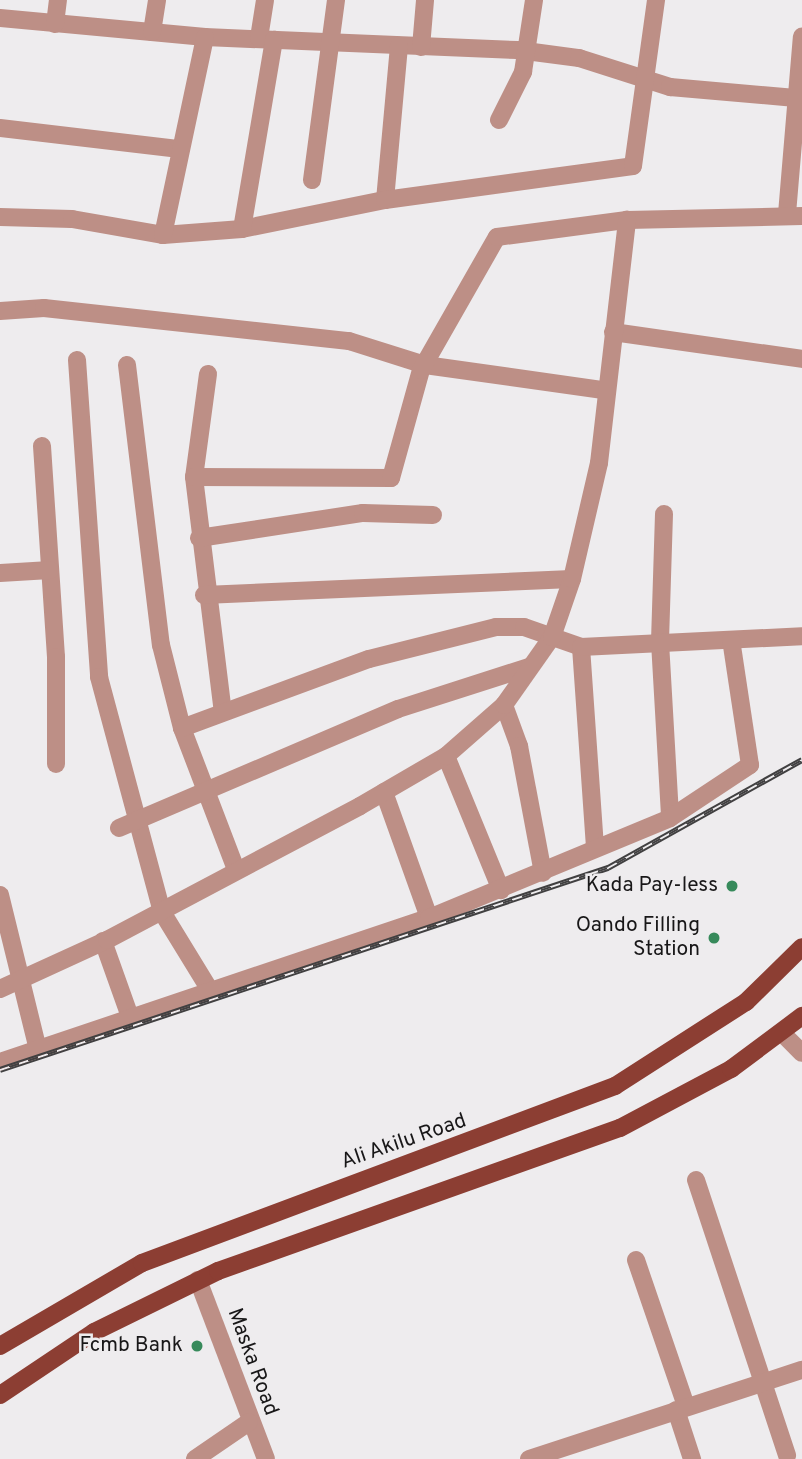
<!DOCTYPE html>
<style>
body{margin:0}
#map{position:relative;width:802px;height:1459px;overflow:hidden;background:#eeecee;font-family:Overpass,sans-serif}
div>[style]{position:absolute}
.minor>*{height:18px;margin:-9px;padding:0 9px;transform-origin:9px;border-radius:9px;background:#bd8f86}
.major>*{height:18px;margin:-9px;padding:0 9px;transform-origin:9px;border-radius:9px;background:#8c3e33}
.rail>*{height:6px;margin-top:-3px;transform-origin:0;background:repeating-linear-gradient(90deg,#eeecee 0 10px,#414041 0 20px);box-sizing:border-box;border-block:2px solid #414041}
.dots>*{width:19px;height:19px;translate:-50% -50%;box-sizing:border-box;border:4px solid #eeecee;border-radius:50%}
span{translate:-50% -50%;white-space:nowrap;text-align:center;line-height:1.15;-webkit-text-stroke:5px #eeecee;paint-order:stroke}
.poi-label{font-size:21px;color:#181718}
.right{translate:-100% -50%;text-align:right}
.street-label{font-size:21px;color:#181718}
</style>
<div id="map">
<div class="minor">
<div style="left:0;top:18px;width:206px;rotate:5.3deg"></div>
<div style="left:205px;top:37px;width:313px;rotate:2.4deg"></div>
<div style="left:518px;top:50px;width:62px;rotate:7.5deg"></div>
<div style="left:579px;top:58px;width:96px;rotate:17.7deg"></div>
<div style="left:670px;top:87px;width:126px;rotate:5deg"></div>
<div style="left:55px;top:24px;width:24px;rotate:-83deg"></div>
<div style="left:152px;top:32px;width:32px;rotate:-81deg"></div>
<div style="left:259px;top:38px;width:38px;rotate:-81deg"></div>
<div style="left:421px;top:47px;width:47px;rotate:-85.1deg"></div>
<div style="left:499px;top:120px;width:54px;rotate:-63.4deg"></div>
<div style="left:523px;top:72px;width:73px;rotate:-81.3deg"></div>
<div style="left:0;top:128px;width:181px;rotate:6.7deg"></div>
<div style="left:312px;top:180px;width:182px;rotate:-82.4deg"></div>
<div style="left:385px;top:200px;width:155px;rotate:-84.8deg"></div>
<div style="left:787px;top:214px;width:178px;rotate:-85.2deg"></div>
<div style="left:0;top:217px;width:72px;rotate:1.6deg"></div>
<div style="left:72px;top:219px;width:92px;rotate:10deg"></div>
<div style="left:163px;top:235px;width:79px;rotate:-4.3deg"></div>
<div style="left:242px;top:229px;width:146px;rotate:-11.5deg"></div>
<div style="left:385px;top:200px;width:250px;rotate:-7.8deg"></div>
<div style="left:633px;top:166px;width:168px;rotate:-82.1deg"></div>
<div style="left:242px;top:229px;width:192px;rotate:-80.4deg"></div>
<div style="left:163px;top:235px;width:202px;rotate:-78deg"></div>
<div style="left:0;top:311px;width:44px;rotate:-3.9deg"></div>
<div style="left:44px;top:308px;width:307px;rotate:6.2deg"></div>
<div style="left:349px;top:341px;width:80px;rotate:17.5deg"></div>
<div style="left:425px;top:365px;width:180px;rotate:8deg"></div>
<div style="left:613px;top:332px;width:191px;rotate:8.1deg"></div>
<div style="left:77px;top:360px;width:318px;rotate:86deg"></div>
<div style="left:99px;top:677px;width:243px;rotate:75deg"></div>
<div style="left:162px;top:912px;width:94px;rotate:58.5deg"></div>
<div style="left:127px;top:365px;width:282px;rotate:83.1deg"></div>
<div style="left:161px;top:645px;width:86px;rotate:75.8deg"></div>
<div style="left:182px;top:728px;width:149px;rotate:69.1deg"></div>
<div style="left:208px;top:374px;width:104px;rotate:97.7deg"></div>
<div style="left:194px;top:477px;width:237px;rotate:83deg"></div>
<div style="left:42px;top:446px;width:211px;rotate:86.2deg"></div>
<div style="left:56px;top:657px;width:107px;rotate:90deg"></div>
<div style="left:194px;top:477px;width:197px;rotate:0.3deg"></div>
<div style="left:391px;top:478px;width:112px;rotate:-74.5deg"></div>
<div style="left:421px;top:370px;width:153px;rotate:-60.3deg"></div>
<div style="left:497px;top:237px;width:131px;rotate:-7.5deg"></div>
<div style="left:627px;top:220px;width:175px;rotate:-1.3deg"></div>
<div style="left:664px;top:514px;width:128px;rotate:91.8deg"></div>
<div style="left:660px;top:642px;width:176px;rotate:86.7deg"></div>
<div style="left:199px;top:538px;width:166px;rotate:-8.7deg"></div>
<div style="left:363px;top:513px;width:70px;rotate:1.6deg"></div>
<div style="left:0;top:573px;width:50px;rotate:-3.4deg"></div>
<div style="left:204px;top:595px;width:368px;rotate:-2.5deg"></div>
<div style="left:581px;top:647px;width:201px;rotate:86deg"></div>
<div style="left:504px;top:705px;width:44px;rotate:69.9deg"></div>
<div style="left:519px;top:746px;width:129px;rotate:79.3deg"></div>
<div style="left:182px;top:728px;width:199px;rotate:-20.3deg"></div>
<div style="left:369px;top:659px;width:131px;rotate:-14.1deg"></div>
<div style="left:496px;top:627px;width:28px"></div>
<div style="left:524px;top:627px;width:60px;rotate:19.3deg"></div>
<div style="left:581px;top:647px;width:221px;rotate:-2.8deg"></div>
<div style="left:446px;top:756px;width:145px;rotate:67.7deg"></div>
<div style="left:384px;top:792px;width:134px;rotate:70.3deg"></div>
<div style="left:119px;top:828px;width:303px;rotate:-23.1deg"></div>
<div style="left:398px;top:709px;width:138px;rotate:-17.8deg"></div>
<div style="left:0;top:895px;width:160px;rotate:76.2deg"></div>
<div style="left:103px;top:941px;width:81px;rotate:70.4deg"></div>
<div style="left:0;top:989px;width:118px;rotate:-24.6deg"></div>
<div style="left:107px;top:940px;width:286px;rotate:-27.9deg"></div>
<div style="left:360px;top:806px;width:99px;rotate:-30.2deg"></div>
<div style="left:446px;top:756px;width:77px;rotate:-41.3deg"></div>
<div style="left:504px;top:705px;width:83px;rotate:-54.8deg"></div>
<div style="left:552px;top:637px;width:61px;rotate:-71deg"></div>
<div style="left:572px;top:579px;width:119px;rotate:-76.9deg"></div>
<div style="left:599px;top:463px;width:245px;rotate:-83.4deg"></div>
<div style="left:782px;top:1033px;width:28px;rotate:45deg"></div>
<div style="left:0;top:1062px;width:453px;rotate:-18.6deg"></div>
<div style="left:429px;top:918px;width:261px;rotate:-22.5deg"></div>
<div style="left:670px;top:818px;width:96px;rotate:-33.5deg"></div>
<div style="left:750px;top:765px;width:126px;rotate:-98.6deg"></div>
<div style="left:696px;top:1180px;width:290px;rotate:71.7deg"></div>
<div style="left:636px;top:1260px;width:154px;rotate:71.1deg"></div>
<div style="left:198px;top:1280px;width:191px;rotate:69.2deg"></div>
<div style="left:676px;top:1410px;width:52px;rotate:71.9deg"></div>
<div style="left:195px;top:1459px;width:65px;rotate:-34.4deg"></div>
<div style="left:529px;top:1459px;width:287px;rotate:-18.1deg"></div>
</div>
<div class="major">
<div style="left:0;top:1346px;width:164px;rotate:-30.3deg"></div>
<div style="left:142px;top:1263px;width:505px;rotate:-20.52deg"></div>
<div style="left:615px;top:1086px;width:156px;rotate:-32.7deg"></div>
<div style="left:746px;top:1002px;width:78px;rotate:-44.5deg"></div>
<div style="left:0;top:1395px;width:113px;rotate:-33.8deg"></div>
<div style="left:94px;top:1332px;width:138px;rotate:-26.2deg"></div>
<div style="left:218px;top:1271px;width:427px;rotate:-19.6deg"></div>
<div style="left:620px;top:1128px;width:126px;rotate:-28deg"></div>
<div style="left:731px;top:1069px;width:89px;rotate:-36.7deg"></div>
</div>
<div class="rail">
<div style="left:0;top:1070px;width:641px;rotate:-18.38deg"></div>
<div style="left:608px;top:868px;width:222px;rotate:-29.1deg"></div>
</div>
<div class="dots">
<div style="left:732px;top:886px;background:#378a5b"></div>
<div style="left:714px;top:938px;background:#378a5b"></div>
<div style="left:197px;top:1346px;background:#378a5b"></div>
</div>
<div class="poi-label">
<span class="right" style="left:718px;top:886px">Kada Pay-less</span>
<span class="right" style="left:700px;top:938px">Oando Filling<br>Station</span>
<span class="right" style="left:183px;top:1346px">Fcmb Bank</span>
</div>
<div class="street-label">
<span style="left:404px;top:1142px;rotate:-19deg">Ali Akilu Road</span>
<span style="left:252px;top:1362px;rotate:70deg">Maska Road</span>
</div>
</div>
